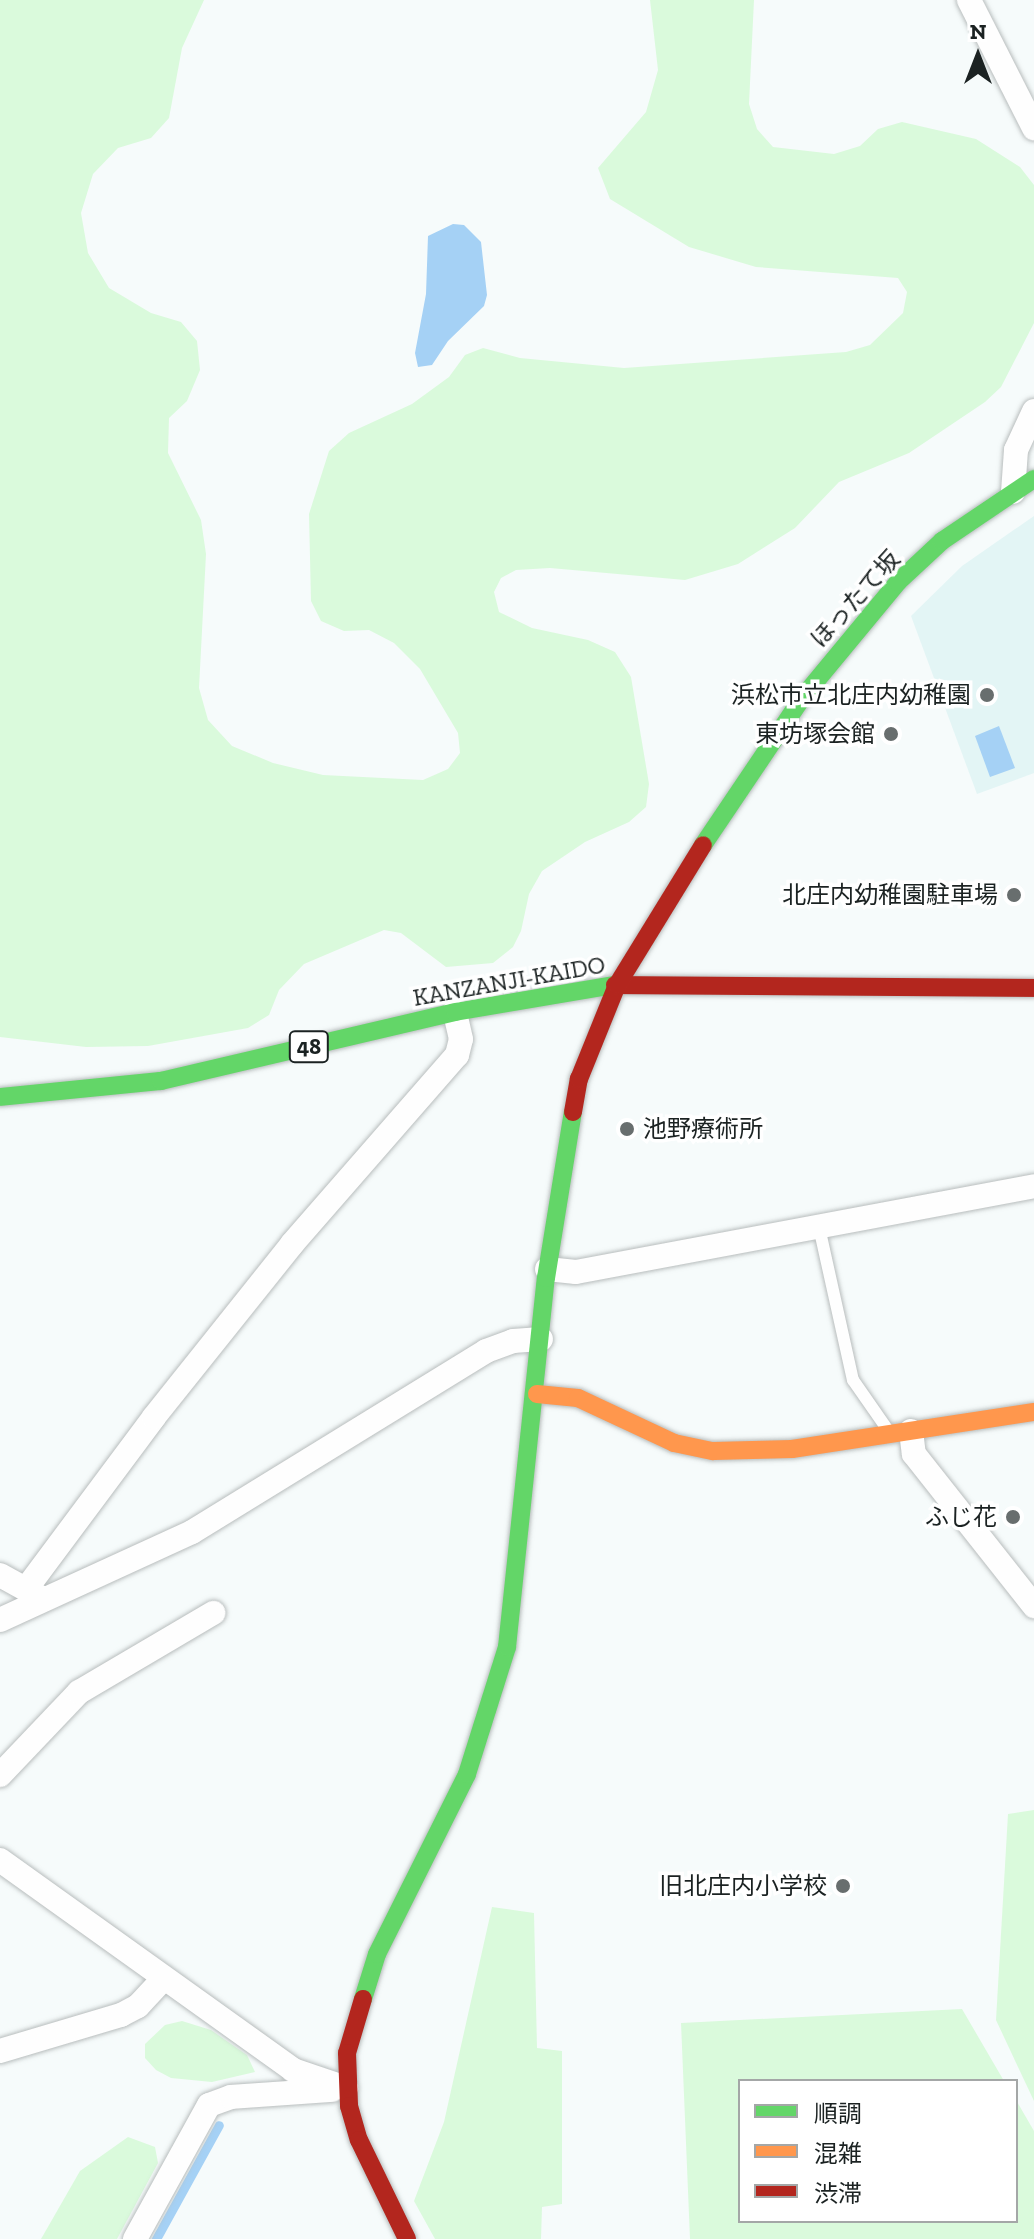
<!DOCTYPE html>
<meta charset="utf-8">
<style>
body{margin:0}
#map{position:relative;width:1034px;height:2239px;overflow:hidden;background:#f6fbfb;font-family:"Zilla Slab","Noto Sans JP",serif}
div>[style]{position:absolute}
.built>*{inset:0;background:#e3f5f5}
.green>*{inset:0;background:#dafadc}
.water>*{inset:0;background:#a5d1f5}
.stream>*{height:9px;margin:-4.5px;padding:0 4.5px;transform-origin:4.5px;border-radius:4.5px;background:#a5d1f5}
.roads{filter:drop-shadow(0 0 2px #b8bdbd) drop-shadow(0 0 2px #b8bdbd)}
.lane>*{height:12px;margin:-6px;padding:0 6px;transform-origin:6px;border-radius:6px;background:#fefefe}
.street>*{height:24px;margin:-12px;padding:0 12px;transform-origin:12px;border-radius:12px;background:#fefefe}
.fast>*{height:18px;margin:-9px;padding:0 9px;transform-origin:9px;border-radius:9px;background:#63d668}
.slow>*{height:18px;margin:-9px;padding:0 9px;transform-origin:9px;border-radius:9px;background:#ff974d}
.jam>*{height:18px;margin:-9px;padding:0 9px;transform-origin:9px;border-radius:9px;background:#b3261e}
.dots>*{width:22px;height:22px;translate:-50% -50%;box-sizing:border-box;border:4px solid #fff;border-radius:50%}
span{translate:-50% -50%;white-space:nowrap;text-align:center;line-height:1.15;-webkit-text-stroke:7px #fff;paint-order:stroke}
.shield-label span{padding:2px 6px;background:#fff;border:2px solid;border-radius:6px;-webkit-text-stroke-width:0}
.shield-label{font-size:22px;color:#1b2222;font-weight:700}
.street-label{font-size:24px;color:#1b2222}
.poi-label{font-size:24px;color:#1b2222}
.right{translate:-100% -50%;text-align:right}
.left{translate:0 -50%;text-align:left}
.legend{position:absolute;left:738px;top:2079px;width:280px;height:144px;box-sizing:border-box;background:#fff;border:2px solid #a4a7a7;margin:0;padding:10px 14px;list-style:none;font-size:24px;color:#1b2222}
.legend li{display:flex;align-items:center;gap:16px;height:40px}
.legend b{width:40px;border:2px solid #a4a7a7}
.north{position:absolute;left:938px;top:16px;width:80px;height:80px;-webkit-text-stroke:6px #fff;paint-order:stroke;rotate:0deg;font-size:22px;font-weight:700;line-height:32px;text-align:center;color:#1b2222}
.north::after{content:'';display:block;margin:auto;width:28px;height:36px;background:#1b2222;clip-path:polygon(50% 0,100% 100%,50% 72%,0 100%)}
</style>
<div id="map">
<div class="built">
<div style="clip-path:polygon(1034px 516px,1034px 773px,977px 794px,911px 616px,962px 566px)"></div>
</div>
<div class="green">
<div style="clip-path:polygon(0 0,204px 0,182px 48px,169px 118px,151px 138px,118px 148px,93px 174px,81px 213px,88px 253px,109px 288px,151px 313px,181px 322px,197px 341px,200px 370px,187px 401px,169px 418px,168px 453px,201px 520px,206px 554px,199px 688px,208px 720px,232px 746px,273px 763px,323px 775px,423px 780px,448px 769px,460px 753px,458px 733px,420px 669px,394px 643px,369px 630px,344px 631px,321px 621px,311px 601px,309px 514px,329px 451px,349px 433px,412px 404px,449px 377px,465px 355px,483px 348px,520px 358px,624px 368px,846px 352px,870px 345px,903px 313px,907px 292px,898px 278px,756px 267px,689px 247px,610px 199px,598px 168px,646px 112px,658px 70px,650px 0,754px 0,749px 104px,757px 129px,773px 147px,834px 154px,860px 146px,878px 129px,902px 122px,976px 139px,1020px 167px,1034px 185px,1034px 323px,1001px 387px,985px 402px,909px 453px,839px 482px,795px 528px,738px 564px,685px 580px,550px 568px,516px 570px,501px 578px,494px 592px,499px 612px,532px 628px,588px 640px,615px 652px,631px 677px,649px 784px,646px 807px,629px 822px,585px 842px,542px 871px,529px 894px,521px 931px,513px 947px,493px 963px,446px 967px,401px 933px,384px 930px,304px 964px,279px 990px,269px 1015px,248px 1028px,148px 1046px,86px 1047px,0 1037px)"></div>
<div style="clip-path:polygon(1034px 1810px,1034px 2101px,996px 2020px,1008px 1814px)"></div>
<div style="clip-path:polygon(492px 1907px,534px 1913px,537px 2048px,562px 2051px,562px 2204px,542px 2207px,541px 2239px,435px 2239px,414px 2201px,444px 2122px)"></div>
<div style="clip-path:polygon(962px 2009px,1004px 2081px,740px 2081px,740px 2221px,1016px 2221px,1016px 2100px,1034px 2131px,1034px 2239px,690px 2239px,681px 2023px)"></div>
<div style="clip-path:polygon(182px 2021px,211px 2030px,247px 2055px,255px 2072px,212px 2082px,171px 2078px,156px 2070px,145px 2058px,145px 2044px,165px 2025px)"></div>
<div style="clip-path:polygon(128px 2137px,155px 2147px,158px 2163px,117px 2239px,41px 2239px,80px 2171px)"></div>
</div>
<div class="water">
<div style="clip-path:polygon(453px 224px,464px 225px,481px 242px,487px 295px,484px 306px,448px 341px,432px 365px,418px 367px,415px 353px,426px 294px,428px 236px)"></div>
<div style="clip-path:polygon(999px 726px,1015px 768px,990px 777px,975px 736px)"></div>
</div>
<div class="stream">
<div style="left:156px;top:2239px;width:130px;rotate:-61.1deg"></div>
</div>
<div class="roads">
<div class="lane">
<div style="left:819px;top:1227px;width:157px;rotate:77.5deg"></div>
<div style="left:853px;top:1380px;width:65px;rotate:55.1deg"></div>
</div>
<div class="street">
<div style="left:969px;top:0;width:144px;rotate:63.1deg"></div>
<div style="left:1013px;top:492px;width:42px;rotate:-85.9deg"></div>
<div style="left:1016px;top:450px;width:43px;rotate:-65.2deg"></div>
<div style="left:547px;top:1269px;width:29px;rotate:6deg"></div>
<div style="left:576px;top:1272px;width:466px;rotate:-10.6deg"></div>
<div style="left:911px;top:1431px;width:23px;rotate:83deg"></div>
<div style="left:914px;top:1454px;width:194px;rotate:51.7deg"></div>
<div style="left:0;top:1575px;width:46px;rotate:28.8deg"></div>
<div style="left:26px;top:1589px;width:214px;rotate:-53.3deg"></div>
<div style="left:154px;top:1417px;width:221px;rotate:-51.4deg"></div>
<div style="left:292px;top:1244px;width:251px;rotate:-48.9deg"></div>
<div style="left:457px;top:1055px;width:16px;rotate:-76deg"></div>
<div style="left:461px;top:1039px;width:28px;rotate:-103deg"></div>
<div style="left:0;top:1620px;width:211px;rotate:-24.6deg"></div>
<div style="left:192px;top:1532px;width:345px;rotate:-31.6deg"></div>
<div style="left:486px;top:1351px;width:29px;rotate:-20deg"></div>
<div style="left:513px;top:1341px;width:28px;rotate:-4deg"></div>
<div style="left:0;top:1775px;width:115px;rotate:-46.4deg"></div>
<div style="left:79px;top:1692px;width:156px;rotate:-30.5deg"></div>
<div style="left:0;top:1860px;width:360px;rotate:35.6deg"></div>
<div style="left:293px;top:2070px;width:56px;rotate:18.8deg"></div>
<div style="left:0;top:2051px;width:126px;rotate:-16.6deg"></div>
<div style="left:121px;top:2015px;width:19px;rotate:-28deg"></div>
<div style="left:138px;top:2006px;width:37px;rotate:-47deg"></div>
<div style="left:135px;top:2239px;width:153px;rotate:-61.1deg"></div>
<div style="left:209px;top:2105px;width:23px;rotate:-20deg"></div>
<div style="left:231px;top:2097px;width:101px;rotate:-4deg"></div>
</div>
<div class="fast">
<div style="left:703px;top:845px;width:177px;rotate:-56deg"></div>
<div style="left:802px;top:698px;width:151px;rotate:-50.4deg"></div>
<div style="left:898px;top:582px;width:60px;rotate:-43deg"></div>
<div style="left:942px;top:541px;width:111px;rotate:-34deg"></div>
<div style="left:0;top:1097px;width:162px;rotate:-5.7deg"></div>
<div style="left:161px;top:1081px;width:302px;rotate:-13.2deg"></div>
<div style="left:455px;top:1012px;width:162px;rotate:-9.6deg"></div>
<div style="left:363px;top:1999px;width:47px;rotate:-72.7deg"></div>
<div style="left:377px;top:1954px;width:201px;rotate:-63.4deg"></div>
<div style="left:467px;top:1774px;width:133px;rotate:-72.5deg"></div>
<div style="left:507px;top:1647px;width:371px;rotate:-84deg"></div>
<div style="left:546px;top:1278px;width:168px;rotate:-80.8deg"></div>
</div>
<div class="slow">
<div style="left:537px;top:1394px;width:41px;rotate:5.6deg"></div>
<div style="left:578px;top:1398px;width:106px;rotate:25.1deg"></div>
<div style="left:674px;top:1443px;width:40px;rotate:12deg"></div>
<div style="left:713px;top:1451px;width:79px;rotate:-1.5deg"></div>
<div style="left:792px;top:1449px;width:245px;rotate:-8.7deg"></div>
</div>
<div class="jam">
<div style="left:615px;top:985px;width:419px;rotate:0.4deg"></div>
<div style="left:573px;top:1112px;width:34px;rotate:-80deg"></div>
<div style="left:579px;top:1079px;width:101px;rotate:-68deg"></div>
<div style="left:617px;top:985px;width:164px;rotate:-58.4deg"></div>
<div style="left:363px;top:1999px;width:56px;rotate:106.5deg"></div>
<div style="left:347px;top:2053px;width:53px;rotate:87.8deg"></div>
<div style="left:349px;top:2106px;width:35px;rotate:74deg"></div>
<div style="left:359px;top:2140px;width:110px;rotate:64.1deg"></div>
</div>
</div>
<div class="dots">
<div style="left:987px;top:695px;background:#686e6e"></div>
<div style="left:891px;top:734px;background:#686e6e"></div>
<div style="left:1014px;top:895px;background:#686e6e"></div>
<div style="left:627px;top:1129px;background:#686e6e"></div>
<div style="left:1013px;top:1517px;background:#686e6e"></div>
<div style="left:843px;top:1886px;background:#686e6e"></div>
</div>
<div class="shield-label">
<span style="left:309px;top:1047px">48</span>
</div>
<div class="street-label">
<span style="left:855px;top:599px;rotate:-48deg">ほったて坂</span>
<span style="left:509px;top:981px;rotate:-10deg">KANZANJI-KAIDO</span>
</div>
<div class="poi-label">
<span class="right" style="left:971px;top:695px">浜松市立北庄内幼稚園</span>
<span class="right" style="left:875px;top:734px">東坊塚会館</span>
<span class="right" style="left:998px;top:895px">北庄内幼稚園駐車場</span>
<span class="left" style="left:643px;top:1129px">池野療術所</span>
<span class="right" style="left:997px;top:1517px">ふじ花</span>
<span class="right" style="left:827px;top:1886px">旧北庄内小学校</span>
</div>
<ul class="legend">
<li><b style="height:10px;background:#63d668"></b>順調</li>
<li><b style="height:10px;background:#ff974d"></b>混雑</li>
<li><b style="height:10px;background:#b3261e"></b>渋滞</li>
</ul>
<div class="north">N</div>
</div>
